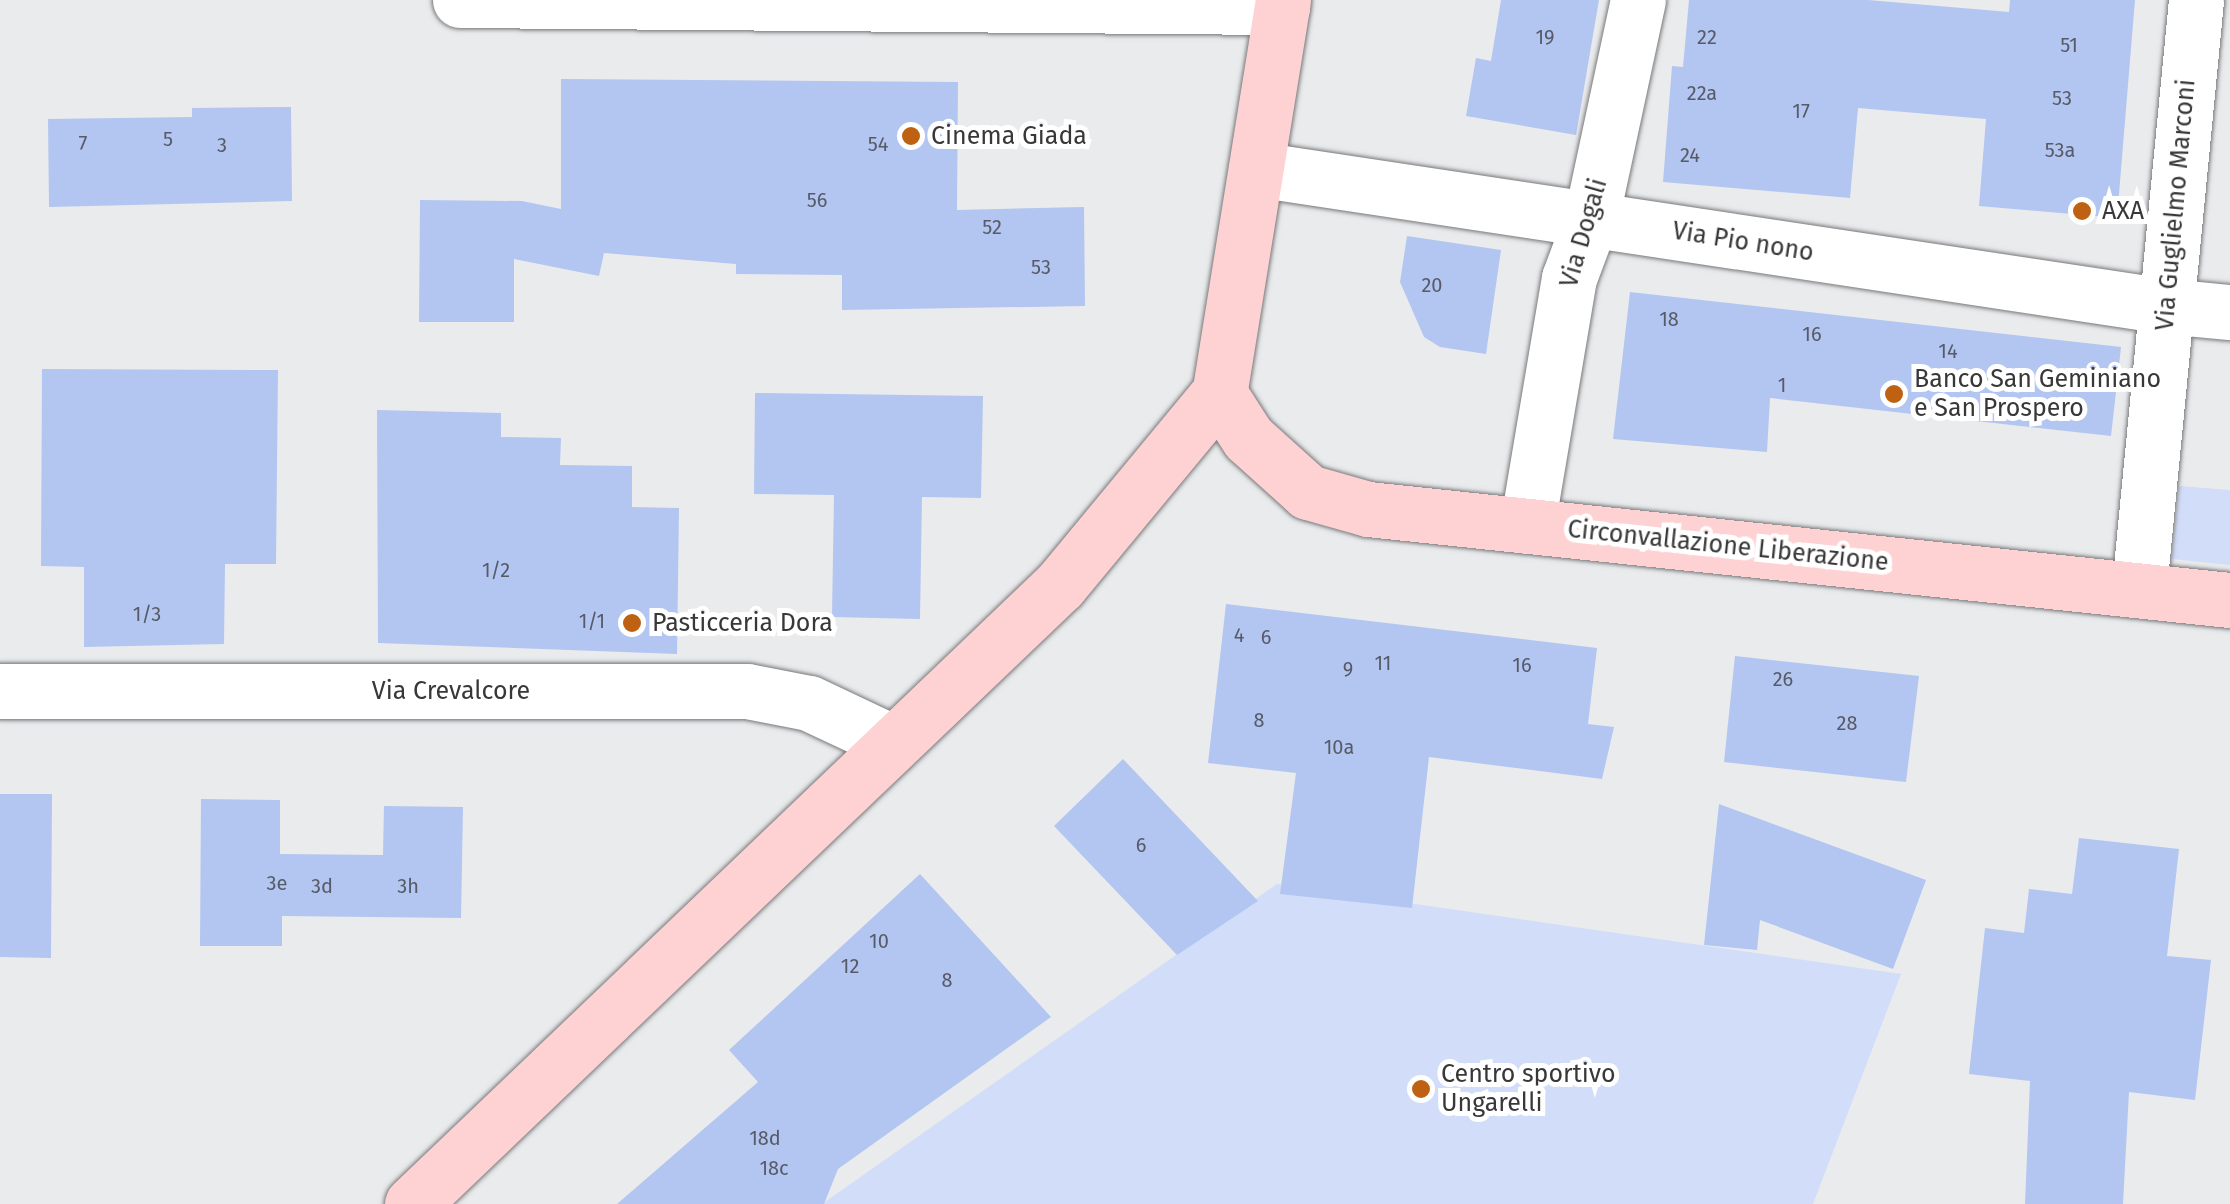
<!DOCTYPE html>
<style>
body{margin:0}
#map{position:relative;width:2230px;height:1204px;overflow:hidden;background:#eaebed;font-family:"Fira Sans",sans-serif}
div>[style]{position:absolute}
.green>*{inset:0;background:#d1ddf9}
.building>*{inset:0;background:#b3c5f1}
.roads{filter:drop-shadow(0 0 2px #78797b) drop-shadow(0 0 2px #78797b)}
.minor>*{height:55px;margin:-27.5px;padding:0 27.5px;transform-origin:27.5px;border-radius:27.5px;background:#fff}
.secondary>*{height:55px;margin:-27.5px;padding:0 27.5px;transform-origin:27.5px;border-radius:27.5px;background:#fed2d3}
.dots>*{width:28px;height:28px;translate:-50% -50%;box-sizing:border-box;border:5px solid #fff;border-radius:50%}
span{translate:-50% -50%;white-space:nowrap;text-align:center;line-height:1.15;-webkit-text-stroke:10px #fff;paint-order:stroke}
.number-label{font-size:20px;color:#575b67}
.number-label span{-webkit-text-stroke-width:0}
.poi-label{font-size:25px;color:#383839}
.left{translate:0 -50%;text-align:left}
.street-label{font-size:25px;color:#383839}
</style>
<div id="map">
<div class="green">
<div style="clip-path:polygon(2179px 486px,2230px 490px,2230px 565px,2172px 559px)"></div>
<div style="clip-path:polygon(1277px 884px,1901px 974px,1813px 1204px,822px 1204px)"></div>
</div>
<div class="building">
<div style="clip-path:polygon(1501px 0,1599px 0,1576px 135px,1466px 116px,1476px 58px,1491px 61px)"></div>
<div style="clip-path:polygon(1689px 0,1868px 0,2009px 12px,2010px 0,2135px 0,2117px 218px,1979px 206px,1986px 119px,1858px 108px,1850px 198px,1663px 182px,1672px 66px,1683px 67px)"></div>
<div style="clip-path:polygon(561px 79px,958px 82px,957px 210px,1084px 207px,1085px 306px,842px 310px,842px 275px,736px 274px,736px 264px,604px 253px,599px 276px,514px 259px,514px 322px,419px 322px,420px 200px,522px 201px,561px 209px)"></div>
<div style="clip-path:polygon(291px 107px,292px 201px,49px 207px,48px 119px,192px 117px,192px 108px)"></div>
<div style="clip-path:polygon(1407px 236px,1501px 250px,1486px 354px,1440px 347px,1424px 337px,1400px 282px)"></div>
<div style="clip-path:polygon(1630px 292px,2121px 347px,2111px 436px,1770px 398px,1767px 452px,1613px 439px)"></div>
<div style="clip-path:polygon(42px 369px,278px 370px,276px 564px,225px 564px,224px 644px,84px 647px,84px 567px,41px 566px)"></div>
<div style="clip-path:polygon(755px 393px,983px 396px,981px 498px,922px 497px,920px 619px,832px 617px,834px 495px,754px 494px)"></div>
<div style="clip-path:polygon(377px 410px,501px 413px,501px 437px,561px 438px,560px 465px,632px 466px,632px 507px,679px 508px,677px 654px,378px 643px)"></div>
<div style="clip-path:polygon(1226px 604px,1597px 648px,1588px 724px,1614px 727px,1602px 779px,1429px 757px,1412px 908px,1280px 894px,1296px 773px,1208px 763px)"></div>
<div style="clip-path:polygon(1735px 656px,1919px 676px,1906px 782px,1724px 762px)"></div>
<div style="clip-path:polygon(1123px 759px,1258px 901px,1177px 955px,1054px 826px)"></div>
<div style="clip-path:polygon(0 794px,52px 794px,51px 958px,0 957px)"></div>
<div style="clip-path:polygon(201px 799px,280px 800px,280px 854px,383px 855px,384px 806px,463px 807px,461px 918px,282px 916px,282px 946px,200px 946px)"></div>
<div style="clip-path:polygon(1719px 804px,1926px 880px,1893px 969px,1760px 920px,1757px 950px,1704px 945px)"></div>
<div style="clip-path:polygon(2079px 838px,2179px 849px,2167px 956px,2211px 960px,2195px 1100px,2129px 1092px,2123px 1204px,2025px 1204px,2030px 1081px,1969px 1074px,1985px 928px,2024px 933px,2029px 889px,2072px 894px)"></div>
<div style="clip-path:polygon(920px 874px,1051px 1017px,838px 1169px,824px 1204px,617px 1204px,758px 1082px,729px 1050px)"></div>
</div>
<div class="roads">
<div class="minor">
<div style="left:460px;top:0;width:822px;rotate:0.49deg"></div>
<div style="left:1256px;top:169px;width:920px;rotate:8.56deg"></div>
<div style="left:2166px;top:306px;width:64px;rotate:5.4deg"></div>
<div style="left:1527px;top:526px;width:252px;rotate:-80.4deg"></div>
<div style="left:1569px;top:278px;width:63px;rotate:-69.6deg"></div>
<div style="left:1591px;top:219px;width:224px;rotate:-77.9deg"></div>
<div style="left:2139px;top:588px;width:591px;rotate:-84.46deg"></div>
<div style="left:0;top:691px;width:747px"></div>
<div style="left:747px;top:691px;width:63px;rotate:11deg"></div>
<div style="left:809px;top:703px;width:92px;rotate:25.2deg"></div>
</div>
<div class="secondary">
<div style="left:1283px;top:0;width:398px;rotate:99.2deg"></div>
<div style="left:1219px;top:393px;width:54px;rotate:57.2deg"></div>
<div style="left:1248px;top:438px;width:81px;rotate:42deg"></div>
<div style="left:1308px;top:492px;width:62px;rotate:15.8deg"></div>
<div style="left:1368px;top:509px;width:867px;rotate:6.03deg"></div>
<div style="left:412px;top:1204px;width:896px;rotate:-43.69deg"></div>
<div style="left:1060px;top:585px;width:249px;rotate:-50.4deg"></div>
</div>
</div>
<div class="dots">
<div style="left:911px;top:136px;background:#be6112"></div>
<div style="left:2082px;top:211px;background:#be6112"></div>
<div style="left:1894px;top:394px;background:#be6112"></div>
<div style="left:632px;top:623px;background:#be6112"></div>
<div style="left:1421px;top:1089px;background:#be6112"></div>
</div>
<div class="number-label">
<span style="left:1545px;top:37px">19</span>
<span style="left:1707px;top:37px">22</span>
<span style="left:2069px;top:45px">51</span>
<span style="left:1702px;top:93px">22a</span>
<span style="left:2062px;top:98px">53</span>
<span style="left:1801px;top:111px">17</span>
<span style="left:168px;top:139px">5</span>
<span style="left:83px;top:143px">7</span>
<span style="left:878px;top:144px">54</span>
<span style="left:222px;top:145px">3</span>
<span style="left:2060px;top:150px">53a</span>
<span style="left:1690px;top:155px">24</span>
<span style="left:817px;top:200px">56</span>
<span style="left:992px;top:227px">52</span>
<span style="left:1041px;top:267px">53</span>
<span style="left:1432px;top:285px">20</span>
<span style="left:1669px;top:319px">18</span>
<span style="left:1812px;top:334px">16</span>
<span style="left:1948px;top:351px">14</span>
<span style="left:1782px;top:385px">1</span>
<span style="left:496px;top:570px">1/2</span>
<span style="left:147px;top:614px">1/3</span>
<span style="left:592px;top:621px">1/1</span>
<span style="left:1239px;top:635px">4</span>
<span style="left:1266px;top:637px">6</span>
<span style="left:1383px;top:663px">11</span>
<span style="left:1522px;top:665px">16</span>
<span style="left:1348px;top:669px">9</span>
<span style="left:1783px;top:679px">26</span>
<span style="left:1259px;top:720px">8</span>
<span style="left:1847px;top:723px">28</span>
<span style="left:1339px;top:747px">10a</span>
<span style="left:1141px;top:845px">6</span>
<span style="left:277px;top:883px">3e</span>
<span style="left:322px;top:886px">3d</span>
<span style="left:408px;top:886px">3h</span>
<span style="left:879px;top:941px">10</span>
<span style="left:850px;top:966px">12</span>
<span style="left:947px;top:980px">8</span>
<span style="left:765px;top:1138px">18d</span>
<span style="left:774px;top:1168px">18c</span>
</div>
<div class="poi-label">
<span class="left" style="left:931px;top:136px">Cinema Giada</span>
<span class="left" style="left:2102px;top:211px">AXA</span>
<span class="left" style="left:1914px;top:394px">Banco San Geminiano<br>e San Prospero</span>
<span class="left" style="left:652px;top:623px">Pasticceria Dora</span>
<span class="left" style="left:1441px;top:1089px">Centro sportivo<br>Ungarelli</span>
</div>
<div class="street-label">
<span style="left:2176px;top:205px;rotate:-85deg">Via Guglielmo Marconi</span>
<span style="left:1584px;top:233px;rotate:-74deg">Via Dogali</span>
<span style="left:1743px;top:242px;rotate:9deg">Via Pio nono</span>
<span style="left:1728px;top:546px;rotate:6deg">Circonvallazione Liberazione</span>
<span style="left:451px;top:691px">Via Crevalcore</span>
</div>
</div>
